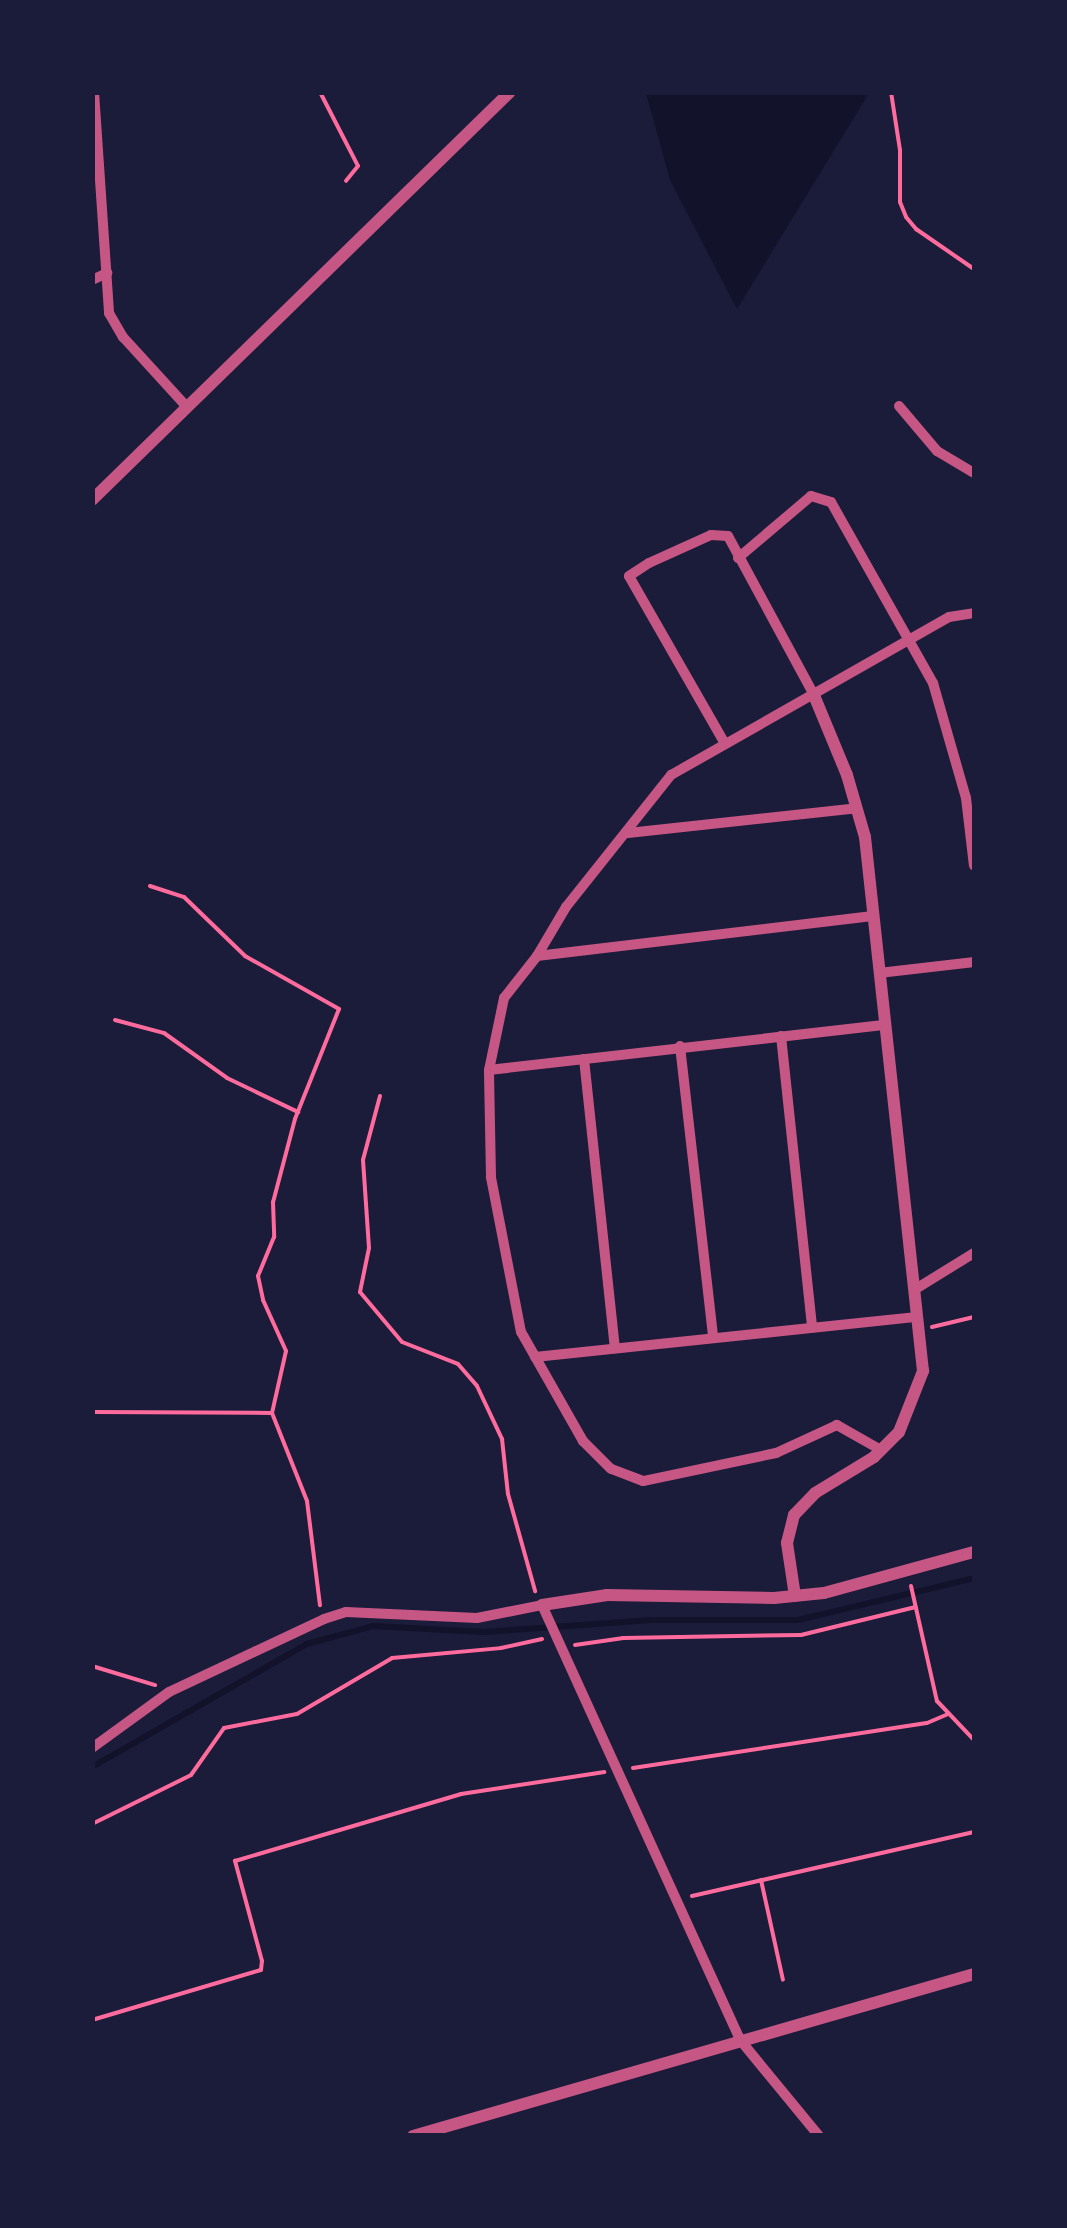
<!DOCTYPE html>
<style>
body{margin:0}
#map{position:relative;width:1067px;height:2228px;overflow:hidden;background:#1b1b3a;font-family:"PT Sans",sans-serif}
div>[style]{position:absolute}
.water>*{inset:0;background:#12122b}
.stream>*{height:6px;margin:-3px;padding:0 3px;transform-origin:3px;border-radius:3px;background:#12122b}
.path>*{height:4px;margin:-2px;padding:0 2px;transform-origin:2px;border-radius:2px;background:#ff6b9d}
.minor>*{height:10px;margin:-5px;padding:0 5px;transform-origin:5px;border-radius:5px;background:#c65784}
.tertiary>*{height:12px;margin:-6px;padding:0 6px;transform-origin:6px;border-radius:6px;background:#c65784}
span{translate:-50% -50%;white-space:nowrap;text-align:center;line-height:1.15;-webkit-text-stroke:8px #1b1b3a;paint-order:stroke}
.frame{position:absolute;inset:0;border:95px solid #1b1b3a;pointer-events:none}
</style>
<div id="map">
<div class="water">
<div style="clip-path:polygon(646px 93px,869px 93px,737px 309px,670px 180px)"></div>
</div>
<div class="stream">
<div style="left:92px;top:1767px;width:248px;rotate:-29.8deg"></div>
<div style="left:307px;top:1644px;width:68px;rotate:-15.3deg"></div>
<div style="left:373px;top:1626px;width:111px;rotate:3.1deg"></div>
<div style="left:484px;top:1632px;width:167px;rotate:-4.1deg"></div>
<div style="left:651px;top:1620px;width:147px"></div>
<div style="left:798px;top:1620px;width:181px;rotate:-13.4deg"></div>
</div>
<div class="path">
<div style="left:320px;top:92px;width:83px;rotate:62.8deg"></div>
<div style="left:358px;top:166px;width:19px;rotate:129deg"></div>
<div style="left:891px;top:92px;width:59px;rotate:81.2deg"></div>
<div style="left:900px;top:150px;width:52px;rotate:90deg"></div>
<div style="left:900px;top:202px;width:16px;rotate:68deg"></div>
<div style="left:906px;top:217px;width:16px;rotate:50deg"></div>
<div style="left:916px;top:229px;width:70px;rotate:34.6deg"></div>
<div style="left:150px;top:886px;width:36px;rotate:18deg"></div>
<div style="left:184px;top:897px;width:85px;rotate:44deg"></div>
<div style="left:245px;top:956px;width:108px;rotate:29.4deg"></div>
<div style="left:339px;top:1009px;width:118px;rotate:111.8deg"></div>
<div style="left:295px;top:1119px;width:86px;rotate:104.8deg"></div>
<div style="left:273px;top:1202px;width:35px;rotate:88deg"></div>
<div style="left:274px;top:1237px;width:42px;rotate:112.3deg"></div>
<div style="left:258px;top:1276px;width:25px;rotate:78deg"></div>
<div style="left:263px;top:1300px;width:56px;rotate:65.7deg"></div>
<div style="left:286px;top:1351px;width:64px;rotate:102.7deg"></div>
<div style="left:115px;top:1020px;width:51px;rotate:14.9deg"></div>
<div style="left:164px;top:1033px;width:77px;rotate:35.5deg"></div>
<div style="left:227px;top:1078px;width:79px;rotate:25.6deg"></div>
<div style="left:380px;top:1096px;width:66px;rotate:104.9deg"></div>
<div style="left:363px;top:1160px;width:88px;rotate:86.1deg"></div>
<div style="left:369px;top:1248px;width:45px;rotate:101.6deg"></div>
<div style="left:360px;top:1292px;width:65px;rotate:50deg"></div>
<div style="left:402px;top:1342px;width:60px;rotate:21.4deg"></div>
<div style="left:458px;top:1364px;width:29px;rotate:49deg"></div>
<div style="left:477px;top:1386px;width:59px;rotate:64.7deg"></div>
<div style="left:502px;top:1439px;width:55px;rotate:83.8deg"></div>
<div style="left:508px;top:1494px;width:101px;rotate:74.4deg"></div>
<div style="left:932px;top:1327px;width:43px;rotate:-13.4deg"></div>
<div style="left:92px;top:1412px;width:180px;rotate:0.3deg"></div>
<div style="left:272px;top:1413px;width:95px;rotate:68.3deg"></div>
<div style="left:307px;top:1501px;width:105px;rotate:82.9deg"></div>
<div style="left:911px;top:1586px;width:118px;rotate:77.3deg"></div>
<div style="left:937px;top:1701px;width:54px;rotate:46.5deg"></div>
<div style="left:575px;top:1645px;width:49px;rotate:-8.3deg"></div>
<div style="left:623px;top:1638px;width:178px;rotate:-1deg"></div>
<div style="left:801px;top:1635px;width:118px;rotate:-13.7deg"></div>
<div style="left:92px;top:1666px;width:66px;rotate:16.8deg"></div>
<div style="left:633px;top:1768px;width:297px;rotate:-8.7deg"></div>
<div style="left:927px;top:1723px;width:23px;rotate:-23deg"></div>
<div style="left:92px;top:1824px;width:110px;rotate:-26.3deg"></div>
<div style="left:191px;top:1775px;width:57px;rotate:-54.9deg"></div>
<div style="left:224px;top:1728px;width:74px;rotate:-10.9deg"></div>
<div style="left:297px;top:1714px;width:110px;rotate:-30.5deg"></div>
<div style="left:392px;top:1658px;width:109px;rotate:-5.2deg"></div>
<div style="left:501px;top:1648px;width:42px;rotate:-12.4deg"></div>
<div style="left:761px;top:1880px;width:102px;rotate:77.6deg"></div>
<div style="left:692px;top:1896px;width:289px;rotate:-12.8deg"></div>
<div style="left:92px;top:2020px;width:176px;rotate:-16.5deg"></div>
<div style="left:261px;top:1970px;width:9px;rotate:-84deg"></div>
<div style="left:262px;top:1961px;width:104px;rotate:-105.1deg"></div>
<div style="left:235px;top:1861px;width:236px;rotate:-16.5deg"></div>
<div style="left:461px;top:1794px;width:145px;rotate:-8.7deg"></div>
</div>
<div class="minor">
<div style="left:94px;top:92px;width:222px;rotate:86.1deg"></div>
<div style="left:109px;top:313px;width:28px;rotate:60deg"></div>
<div style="left:123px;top:337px;width:95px;rotate:47.6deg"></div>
<div style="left:92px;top:280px;width:17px;rotate:-25deg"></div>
<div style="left:899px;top:406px;width:59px;rotate:49.8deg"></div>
<div style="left:937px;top:451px;width:43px;rotate:30.7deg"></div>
<div style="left:738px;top:558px;width:96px;rotate:-40.3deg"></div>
<div style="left:811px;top:496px;width:21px;rotate:17deg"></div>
<div style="left:831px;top:502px;width:208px;rotate:60.6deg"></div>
<div style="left:933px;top:683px;width:120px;rotate:74deg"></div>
<div style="left:966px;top:798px;width:68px;rotate:83.3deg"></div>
<div style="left:724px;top:742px;width:191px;rotate:-119.8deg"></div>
<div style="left:629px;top:576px;width:24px;rotate:-33deg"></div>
<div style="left:649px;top:563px;width:68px;rotate:-24.3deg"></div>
<div style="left:711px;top:535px;width:17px;rotate:3deg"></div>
<div style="left:728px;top:536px;width:179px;rotate:61.6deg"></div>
<div style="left:628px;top:833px;width:230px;rotate:-6.2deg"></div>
<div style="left:537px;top:956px;width:338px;rotate:-6.8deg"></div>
<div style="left:879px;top:973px;width:96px;rotate:-6.6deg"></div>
<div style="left:781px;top:1036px;width:293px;rotate:83.9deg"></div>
<div style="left:680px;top:1046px;width:293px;rotate:83.5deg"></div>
<div style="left:584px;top:1059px;width:291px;rotate:83.9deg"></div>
<div style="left:489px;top:1070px;width:399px;rotate:-6.5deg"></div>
<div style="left:914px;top:1290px;width:70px;rotate:-31.7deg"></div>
<div style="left:535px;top:1357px;width:384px;rotate:-6deg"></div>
<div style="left:881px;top:1450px;width:51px;rotate:-150.4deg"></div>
<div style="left:837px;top:1425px;width:67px;rotate:155.3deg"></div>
<div style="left:776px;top:1453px;width:136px;rotate:168.1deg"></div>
<div style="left:643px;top:1481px;width:34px;rotate:-159deg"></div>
<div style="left:611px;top:1469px;width:40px;rotate:-135deg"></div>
<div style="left:583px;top:1441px;width:125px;rotate:-119.6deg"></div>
<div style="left:521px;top:1332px;width:158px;rotate:-101deg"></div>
<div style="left:491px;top:1177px;width:107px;rotate:-91.1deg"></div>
<div style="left:489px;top:1070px;width:74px;rotate:-78.2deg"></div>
<div style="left:504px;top:998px;width:53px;rotate:-51.8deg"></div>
<div style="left:537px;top:956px;width:57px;rotate:-59.4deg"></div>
<div style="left:566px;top:907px;width:169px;rotate:-51.5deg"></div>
<div style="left:671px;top:775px;width:320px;rotate:-29.6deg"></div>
<div style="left:949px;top:617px;width:25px;rotate:-9deg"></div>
<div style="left:92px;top:1748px;width:95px;rotate:-36deg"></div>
<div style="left:169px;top:1692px;width:171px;rotate:-25.2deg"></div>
<div style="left:324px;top:1619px;width:23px;rotate:-18deg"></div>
<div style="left:346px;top:1612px;width:131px;rotate:2.6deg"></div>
<div style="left:477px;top:1618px;width:66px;rotate:-11.3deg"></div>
<div style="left:542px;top:1605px;width:479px;rotate:65.5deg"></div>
<div style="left:741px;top:2041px;width:123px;rotate:50.6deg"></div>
</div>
<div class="tertiary">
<div style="left:92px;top:500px;width:584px;rotate:-44.31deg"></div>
<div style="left:795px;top:1596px;width:54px;rotate:-98.6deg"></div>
<div style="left:787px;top:1543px;width:29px;rotate:-76deg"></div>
<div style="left:794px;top:1515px;width:30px;rotate:-46deg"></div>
<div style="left:815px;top:1493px;width:69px;rotate:-31.4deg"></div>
<div style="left:874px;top:1457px;width:35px;rotate:-45deg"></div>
<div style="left:899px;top:1432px;width:66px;rotate:-68.5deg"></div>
<div style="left:923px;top:1371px;width:537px;rotate:-96.2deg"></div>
<div style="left:865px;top:837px;width:65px;rotate:-106.2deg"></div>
<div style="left:847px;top:775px;width:89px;rotate:-112.5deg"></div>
<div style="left:542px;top:1605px;width:66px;rotate:-8.7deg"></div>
<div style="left:607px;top:1595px;width:167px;rotate:1deg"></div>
<div style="left:774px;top:1598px;width:50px;rotate:-5.7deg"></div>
<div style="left:824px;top:1593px;width:156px;rotate:-15.3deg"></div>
<div style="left:413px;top:2136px;width:584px;rotate:-16.11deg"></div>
</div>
<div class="frame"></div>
</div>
